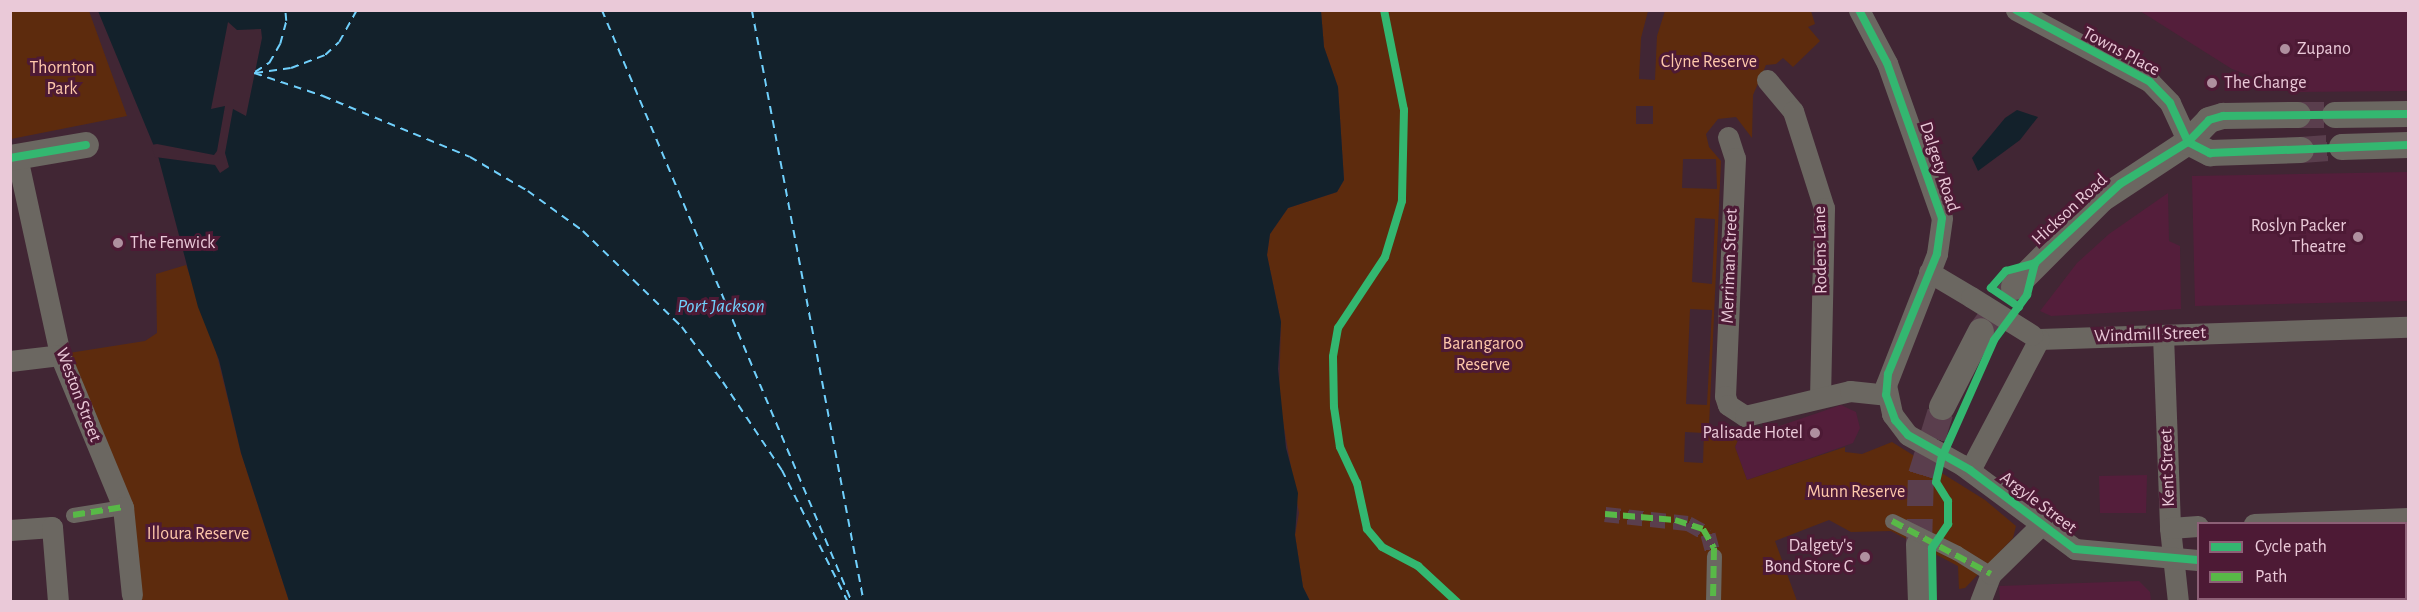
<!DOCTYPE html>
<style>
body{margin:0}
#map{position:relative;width:2419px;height:612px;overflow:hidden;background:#412634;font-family:"Alegreya Sans",sans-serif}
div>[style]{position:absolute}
.built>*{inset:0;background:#541e3b}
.green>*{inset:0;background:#5d2b0d}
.water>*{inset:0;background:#13212b}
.pier>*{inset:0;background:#412634}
.ferry>*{height:1.5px;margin-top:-0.75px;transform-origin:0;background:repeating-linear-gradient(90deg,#70d0fc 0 8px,transparent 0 14px)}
.pedestrian-tunnel>*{height:15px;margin-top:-7.5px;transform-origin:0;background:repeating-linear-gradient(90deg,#5a3e4d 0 15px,transparent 0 23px)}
.tertiary-tunnel>*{height:26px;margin-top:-13px;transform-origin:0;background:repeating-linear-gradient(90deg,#5a3e4d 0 26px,transparent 0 39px)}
.pedestrian>*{height:15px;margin:-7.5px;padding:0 7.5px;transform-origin:7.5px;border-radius:7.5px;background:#6b6761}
.minor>*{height:21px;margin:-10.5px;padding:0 10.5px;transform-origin:10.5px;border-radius:10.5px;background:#6b6761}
.tertiary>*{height:26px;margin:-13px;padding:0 13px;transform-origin:13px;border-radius:13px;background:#6b6761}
.pedestrian-bridge>*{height:15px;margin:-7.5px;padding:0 7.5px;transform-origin:7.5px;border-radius:7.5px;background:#6b6761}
.minor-bridge>*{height:21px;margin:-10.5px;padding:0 10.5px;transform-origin:10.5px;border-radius:10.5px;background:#6b6761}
.quiet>*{height:6px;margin-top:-3px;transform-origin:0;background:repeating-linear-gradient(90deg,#58b947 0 12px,transparent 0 18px)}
.cycleway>*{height:8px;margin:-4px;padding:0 4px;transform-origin:4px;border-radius:4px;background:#33b770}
.dots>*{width:16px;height:16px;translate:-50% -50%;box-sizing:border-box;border:3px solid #4d1a35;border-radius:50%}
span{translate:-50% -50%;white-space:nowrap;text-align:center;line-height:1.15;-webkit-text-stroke:6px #4d1a35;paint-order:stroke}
.poi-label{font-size:18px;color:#eac9d8}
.left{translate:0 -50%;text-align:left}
.right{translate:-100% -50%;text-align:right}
.street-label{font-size:18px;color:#eac9d8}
.park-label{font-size:18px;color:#fec8ab}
.water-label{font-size:20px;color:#70d0fc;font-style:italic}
.frame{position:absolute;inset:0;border:12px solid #eac9d8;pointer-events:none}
.legend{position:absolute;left:2197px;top:522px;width:210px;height:78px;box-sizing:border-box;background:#4d1a35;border:2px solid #8c6076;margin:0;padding:8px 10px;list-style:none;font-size:18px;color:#eac9d8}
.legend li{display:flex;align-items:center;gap:12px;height:30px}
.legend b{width:30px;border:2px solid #8c6076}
</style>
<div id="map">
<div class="built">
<div style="clip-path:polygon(2140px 11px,2408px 11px,2408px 91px,2292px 92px,2232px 69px)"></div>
<div style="clip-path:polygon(2408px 172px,2408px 301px,2195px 306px,2192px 176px)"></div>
<div style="clip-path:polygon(2168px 193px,2169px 241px,2180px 246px,2181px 309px,2051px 316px,2040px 311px,2077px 263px,2109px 234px)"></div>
<div style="clip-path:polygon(1841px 405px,1856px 412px,1860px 428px,1853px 443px,1747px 480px,1735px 447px,1738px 440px)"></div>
<div style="clip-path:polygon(2147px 475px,2146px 513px,2100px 513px,2099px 476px)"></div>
<div style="clip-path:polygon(2139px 581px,2150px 592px,2151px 601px,2000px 601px,1999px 586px)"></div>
</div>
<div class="green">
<div style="clip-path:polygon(11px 10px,89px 11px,127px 116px,11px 139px)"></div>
<div style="clip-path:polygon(evenodd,1321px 11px,1648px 11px,1641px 38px,1639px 79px,1655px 80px,1657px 36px,1665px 11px,1811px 11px,1815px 24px,1808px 27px,1820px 41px,1793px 67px,1783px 58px,1776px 64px,1766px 65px,1753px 95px,1752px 138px,1736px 117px,1718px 119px,1706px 134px,1709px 147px,1721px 161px,1709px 426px,1725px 429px,1738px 440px,1735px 447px,1747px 480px,1845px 447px,1845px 452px,1862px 454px,1892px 442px,1985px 500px,2016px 526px,2013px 538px,1965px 588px,1959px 589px,1958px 566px,1891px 531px,1851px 532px,1829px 520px,1775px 541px,1797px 601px,1310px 601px,1303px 587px,1295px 535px,1299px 513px,1279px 399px,1281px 322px,1267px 255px,1270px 234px,1288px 208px,1337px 192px,1344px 180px,1338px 87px,1324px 47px,1321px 11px,1636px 106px,1653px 106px,1653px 124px,1636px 124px,1636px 106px,1321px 11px,1683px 159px,1716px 159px,1717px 189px,1682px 188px,1683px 159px,1321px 11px,1695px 218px,1715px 219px,1712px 284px,1692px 282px,1695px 218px,1321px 11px,1690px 309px,1712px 310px,1707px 405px,1686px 404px,1690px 309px,1321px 11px,1685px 432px,1704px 433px,1703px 463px,1684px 462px,1685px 432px)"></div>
<div style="clip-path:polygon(186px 265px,212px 335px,241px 453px,289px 601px,119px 601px,136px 598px,69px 353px,145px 341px,157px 333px,156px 274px)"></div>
</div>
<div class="water">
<div style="clip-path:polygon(98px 11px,1321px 11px,1324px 47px,1338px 87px,1344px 180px,1337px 192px,1288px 208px,1270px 234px,1267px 255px,1281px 322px,1278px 369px,1286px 448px,1298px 493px,1295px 535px,1303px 587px,1310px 601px,289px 601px,241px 453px,219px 360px,198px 307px,158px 156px)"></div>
<div style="clip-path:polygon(2017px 110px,2038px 117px,2020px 140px,1978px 171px,1972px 158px,2005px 118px)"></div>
</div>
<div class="pier">
<div style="clip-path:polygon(228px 22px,237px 30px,261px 29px,262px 38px,246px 116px,233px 109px,225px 153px,229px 167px,220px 173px,215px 165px,155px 157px,151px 145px,157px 144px,214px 155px,217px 151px,225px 106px,211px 109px)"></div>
</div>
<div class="ferry">
<div style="left:602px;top:10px;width:643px;rotate:67.11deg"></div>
<div style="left:752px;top:10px;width:603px;rotate:79.29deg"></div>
<div style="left:255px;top:72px;width:17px;rotate:-33deg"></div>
<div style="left:269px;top:63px;width:22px;rotate:-60deg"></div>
<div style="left:280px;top:44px;width:24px;rotate:-75deg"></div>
<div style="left:286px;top:21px;width:11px;rotate:-95deg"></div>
<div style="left:254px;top:73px;width:73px;rotate:18.4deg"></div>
<div style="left:323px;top:96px;width:159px;rotate:22.5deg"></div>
<div style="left:470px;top:157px;width:67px;rotate:30.4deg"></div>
<div style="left:528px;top:191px;width:68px;rotate:36deg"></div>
<div style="left:583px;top:231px;width:138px;rotate:44.1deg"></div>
<div style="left:682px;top:327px;width:69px;rotate:53.3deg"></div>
<div style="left:723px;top:382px;width:106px;rotate:56.2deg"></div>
<div style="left:782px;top:470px;width:148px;rotate:63.4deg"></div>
<div style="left:255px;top:73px;width:36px;rotate:-8deg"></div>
<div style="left:291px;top:68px;width:36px;rotate:-21deg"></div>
<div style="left:325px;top:55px;width:19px;rotate:-43deg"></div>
<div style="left:339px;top:42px;width:37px;rotate:-61deg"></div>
</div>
<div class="pedestrian-tunnel">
<div style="left:1605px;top:514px;width:83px;rotate:6.2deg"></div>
<div style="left:1688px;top:523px;width:23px;rotate:29deg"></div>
<div style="left:1708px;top:534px;width:23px;rotate:75deg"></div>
</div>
<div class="tertiary-tunnel">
<div style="left:2298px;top:115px;width:37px"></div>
<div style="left:2301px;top:150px;width:41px;rotate:-4.2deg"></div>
<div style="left:1981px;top:331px;width:55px;rotate:-53.1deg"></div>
<div style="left:1919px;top:545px;width:70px;rotate:-88.4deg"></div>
<div style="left:1921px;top:475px;width:71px;rotate:-72.8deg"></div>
</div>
<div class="pedestrian">
<div style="left:73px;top:515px;width:51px;rotate:-9.1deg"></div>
<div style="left:1957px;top:553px;width:40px;rotate:32deg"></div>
<div style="left:1713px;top:602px;width:46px;rotate:-88.8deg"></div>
</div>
<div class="minor">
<div style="left:1859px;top:10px;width:60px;rotate:62.2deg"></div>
<div style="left:1887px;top:63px;width:164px;rotate:70.5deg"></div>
<div style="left:1942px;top:218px;width:36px;rotate:98deg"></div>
<div style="left:1937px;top:254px;width:141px;rotate:111.3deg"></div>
<div style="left:1886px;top:385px;width:30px;rotate:78deg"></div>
<div style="left:1892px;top:414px;width:26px;rotate:53deg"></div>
<div style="left:2016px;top:10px;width:152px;rotate:28.2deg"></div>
<div style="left:2150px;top:82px;width:29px;rotate:46deg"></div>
<div style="left:2170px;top:103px;width:43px;rotate:65.2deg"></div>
<div style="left:1767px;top:80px;width:40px;rotate:50deg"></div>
<div style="left:1793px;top:111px;width:102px;rotate:72.3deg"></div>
<div style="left:1824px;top:208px;width:188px;rotate:91.2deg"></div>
<div style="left:1728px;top:137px;width:22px;rotate:72deg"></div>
<div style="left:1735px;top:158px;width:238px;rotate:92.4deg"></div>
<div style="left:1725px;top:396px;width:9px;rotate:72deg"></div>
<div style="left:1728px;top:405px;width:20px;rotate:33deg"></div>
<div style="left:1745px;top:416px;width:108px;rotate:-13.4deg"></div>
<div style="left:1850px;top:391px;width:36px;rotate:6deg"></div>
<div style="left:17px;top:157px;width:203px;rotate:77.7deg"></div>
<div style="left:60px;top:355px;width:165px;rotate:67.5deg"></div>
<div style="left:123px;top:507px;width:88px;rotate:84.2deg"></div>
<div style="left:1929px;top:272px;width:49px;rotate:30.8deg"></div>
<div style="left:2163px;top:335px;width:193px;rotate:87.9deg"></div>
<div style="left:2170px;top:528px;width:74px;rotate:83.8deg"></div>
<div style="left:2039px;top:339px;width:369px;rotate:-1.9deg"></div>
<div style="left:10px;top:361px;width:50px;rotate:-6.8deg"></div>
<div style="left:1962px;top:465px;width:141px;rotate:36.6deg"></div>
<div style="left:2075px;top:549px;width:123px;rotate:5.1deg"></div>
<div style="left:1970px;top:470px;width:148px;rotate:-62.2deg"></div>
<div style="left:2254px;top:524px;width:154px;rotate:-2.2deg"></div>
<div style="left:2170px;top:528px;width:28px;rotate:-4deg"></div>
<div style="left:10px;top:530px;width:42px;rotate:-4.1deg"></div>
<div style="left:52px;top:527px;width:75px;rotate:85.4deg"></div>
<div style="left:1980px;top:602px;width:30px;rotate:-69deg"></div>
<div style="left:1991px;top:574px;width:69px;rotate:-44.4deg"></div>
<div style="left:2407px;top:602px;width:9px;rotate:-84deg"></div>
</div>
<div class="tertiary">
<div style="left:2335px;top:115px;width:73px;rotate:-0.8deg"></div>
<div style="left:2188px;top:142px;width:25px;rotate:27deg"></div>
<div style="left:2210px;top:153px;width:91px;rotate:-1.9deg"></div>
<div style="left:2342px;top:147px;width:66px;rotate:-1.7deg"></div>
<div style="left:10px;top:158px;width:77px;rotate:-9.7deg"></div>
<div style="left:2014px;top:287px;width:124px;rotate:-45deg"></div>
<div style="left:2102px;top:199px;width:103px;rotate:-33.5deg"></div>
<div style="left:2188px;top:142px;width:30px;rotate:-46deg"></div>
<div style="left:2209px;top:120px;width:15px;rotate:-16deg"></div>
<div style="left:2223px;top:116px;width:75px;rotate:-0.8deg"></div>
<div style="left:1942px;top:407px;width:85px;rotate:-62.8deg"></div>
<div style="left:1919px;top:545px;width:57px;rotate:88deg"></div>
</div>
<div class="pedestrian-bridge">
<div style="left:1892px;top:521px;width:72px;rotate:26.2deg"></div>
</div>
<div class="minor-bridge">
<div style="left:1971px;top:297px;width:72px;rotate:31.9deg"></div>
<div style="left:1908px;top:435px;width:62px;rotate:29.1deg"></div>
</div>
<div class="quiet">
<div style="left:1605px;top:514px;width:70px;rotate:4.9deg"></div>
<div style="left:1675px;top:520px;width:29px;rotate:18deg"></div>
<div style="left:1703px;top:529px;width:22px;rotate:60deg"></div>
<div style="left:1714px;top:548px;width:54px;rotate:91.1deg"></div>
<div style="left:73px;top:515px;width:51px;rotate:-9.1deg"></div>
<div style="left:1892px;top:521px;width:112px;rotate:28.2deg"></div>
<div style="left:2407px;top:602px;width:9px;rotate:-84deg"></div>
</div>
<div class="cycleway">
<div style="left:1384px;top:10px;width:102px;rotate:78.7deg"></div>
<div style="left:1404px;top:110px;width:91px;rotate:91.3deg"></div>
<div style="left:1402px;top:201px;width:59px;rotate:106.9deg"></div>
<div style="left:1385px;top:257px;width:85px;rotate:123.5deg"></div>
<div style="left:1338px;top:328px;width:29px;rotate:100deg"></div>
<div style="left:1333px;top:357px;width:50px;rotate:88.9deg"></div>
<div style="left:1334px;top:407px;width:40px;rotate:81.5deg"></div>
<div style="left:1340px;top:447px;width:40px;rotate:65deg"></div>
<div style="left:1357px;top:483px;width:47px;rotate:77.7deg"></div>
<div style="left:1367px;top:529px;width:23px;rotate:50deg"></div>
<div style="left:1382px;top:547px;width:41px;rotate:27.8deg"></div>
<div style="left:1418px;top:566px;width:53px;rotate:42.7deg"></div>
<div style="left:1859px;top:10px;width:60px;rotate:62.2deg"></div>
<div style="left:1887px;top:63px;width:164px;rotate:70.5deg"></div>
<div style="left:1942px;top:218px;width:36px;rotate:98deg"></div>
<div style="left:1937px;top:254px;width:130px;rotate:112.2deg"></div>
<div style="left:1888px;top:374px;width:21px;rotate:95deg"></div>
<div style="left:1886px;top:395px;width:27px;rotate:70deg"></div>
<div style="left:1895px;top:420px;width:20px;rotate:49deg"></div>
<div style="left:1908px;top:435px;width:71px;rotate:29.4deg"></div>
<div style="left:1970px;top:470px;width:131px;rotate:37deg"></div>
<div style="left:2075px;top:549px;width:123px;rotate:5.1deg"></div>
<div style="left:2016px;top:10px;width:152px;rotate:28.2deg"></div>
<div style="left:2150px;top:82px;width:29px;rotate:46deg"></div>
<div style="left:2170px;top:103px;width:43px;rotate:65.2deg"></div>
<div style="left:2188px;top:142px;width:25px;rotate:27deg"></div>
<div style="left:2210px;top:153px;width:198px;rotate:-2.3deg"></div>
<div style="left:10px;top:158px;width:77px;rotate:-9.7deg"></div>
<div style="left:2035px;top:263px;width:116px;rotate:-42.9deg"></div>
<div style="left:2120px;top:184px;width:80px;rotate:-31.7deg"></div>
<div style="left:2188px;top:142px;width:30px;rotate:-46deg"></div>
<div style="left:2209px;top:120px;width:15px;rotate:-16deg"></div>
<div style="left:2223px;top:116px;width:185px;rotate:-0.6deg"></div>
<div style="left:2019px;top:307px;width:34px;rotate:-146deg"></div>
<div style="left:1991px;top:288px;width:23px;rotate:-49deg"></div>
<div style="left:2006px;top:271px;width:30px;rotate:-15deg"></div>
<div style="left:1933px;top:602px;width:54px;rotate:-91.1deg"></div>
<div style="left:1932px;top:548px;width:29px;rotate:-56deg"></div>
<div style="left:1948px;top:524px;width:23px;rotate:-90deg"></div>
<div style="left:1948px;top:501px;width:22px;rotate:-122deg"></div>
<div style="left:1936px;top:482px;width:26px;rotate:-77deg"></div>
<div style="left:1942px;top:457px;width:128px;rotate:-66deg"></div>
<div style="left:1994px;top:340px;width:56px;rotate:-53.7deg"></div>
<div style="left:2027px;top:295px;width:33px;rotate:-76deg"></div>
</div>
<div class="dots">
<div style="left:2285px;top:49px;background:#af909f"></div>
<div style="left:2212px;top:83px;background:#af909f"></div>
<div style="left:2358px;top:237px;background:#af909f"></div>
<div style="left:118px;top:243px;background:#af909f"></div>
<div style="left:1815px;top:433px;background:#af909f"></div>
<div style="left:1865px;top:557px;background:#af909f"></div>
</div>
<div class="poi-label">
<span class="left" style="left:2297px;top:49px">Zupano</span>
<span class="left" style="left:2224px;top:83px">The Change</span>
<span class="right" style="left:2346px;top:237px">Roslyn Packer<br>Theatre</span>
<span class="left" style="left:130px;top:243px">The Fenwick</span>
<span class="right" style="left:1803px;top:433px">Palisade Hotel</span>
<span class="right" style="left:1853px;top:557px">Dalgety's<br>Bond Store C</span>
</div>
<div class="street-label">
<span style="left:2121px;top:52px;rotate:28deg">Towns Place</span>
<span style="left:1939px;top:167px;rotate:72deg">Dalgety Road</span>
<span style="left:2070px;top:210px;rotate:-43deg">Hickson Road</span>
<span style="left:1821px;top:250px;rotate:-91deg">Rodens Lane</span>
<span style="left:1730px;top:266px;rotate:-88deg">Merriman Street</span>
<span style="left:2150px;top:335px;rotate:-2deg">Windmill Street</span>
<span style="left:78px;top:395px;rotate:69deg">Weston Street</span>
<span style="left:2168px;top:468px;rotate:-92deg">Kent Street</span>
<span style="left:2038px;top:503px;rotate:37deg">Argyle Street</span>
</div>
<div class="park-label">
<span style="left:1709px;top:62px">Clyne Reserve</span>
<span style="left:62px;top:79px">Thornton<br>Park</span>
<span style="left:1483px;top:355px">Barangaroo<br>Reserve</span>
<span style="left:1856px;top:492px">Munn Reserve</span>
<span style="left:198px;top:534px">Illoura Reserve</span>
</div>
<div class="water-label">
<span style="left:721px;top:306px">Port Jackson</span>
</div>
<div class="frame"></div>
<ul class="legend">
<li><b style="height:8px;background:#33b770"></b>Cycle path</li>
<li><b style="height:8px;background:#58b947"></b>Path</li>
</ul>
</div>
